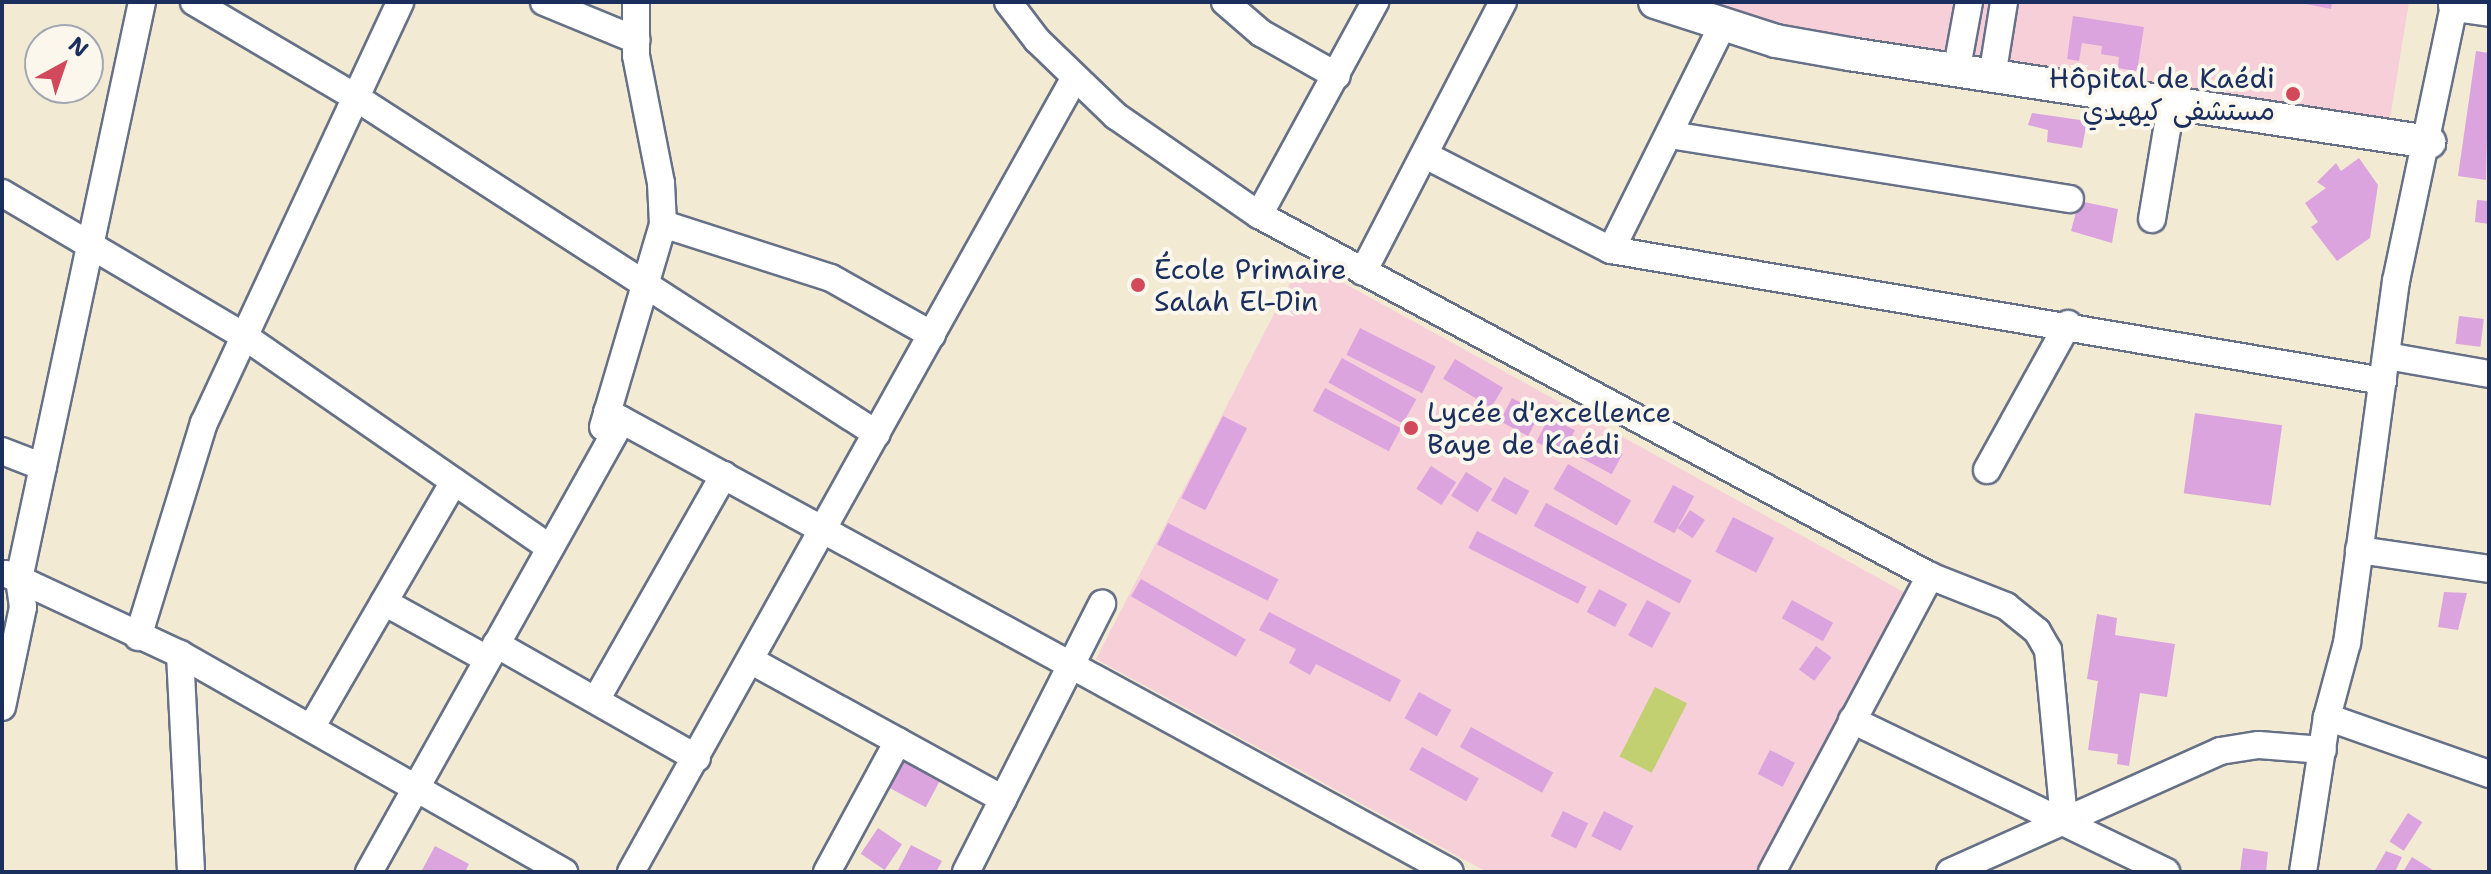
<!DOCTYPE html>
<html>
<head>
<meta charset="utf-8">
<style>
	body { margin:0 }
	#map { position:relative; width:2491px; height:874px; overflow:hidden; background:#f2ead2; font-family:"Shantell Sans","Playpen Sans Arabic",sans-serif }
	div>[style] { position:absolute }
	.built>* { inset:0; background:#f6cfd9 }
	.green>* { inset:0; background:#c3d072; transform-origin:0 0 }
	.building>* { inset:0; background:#dba4de; transform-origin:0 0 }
	.roads { filter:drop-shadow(2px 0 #667087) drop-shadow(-2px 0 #667087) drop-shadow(0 2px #667087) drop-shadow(0 -2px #667087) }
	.minor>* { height:26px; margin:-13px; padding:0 13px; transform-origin:13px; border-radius:13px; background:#fff }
	.major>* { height:32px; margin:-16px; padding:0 16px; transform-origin:16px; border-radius:16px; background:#fff }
	.dots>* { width:22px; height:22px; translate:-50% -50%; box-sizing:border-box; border:4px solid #fbf7ec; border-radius:50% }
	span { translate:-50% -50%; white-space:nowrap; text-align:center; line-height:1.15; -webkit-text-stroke:8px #fbf7ec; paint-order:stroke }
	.poi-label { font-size:28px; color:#1b2f5e }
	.right { translate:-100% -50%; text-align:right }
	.left { translate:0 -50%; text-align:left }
	.frame { position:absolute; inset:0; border:4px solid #1b2f5e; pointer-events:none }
	.north { position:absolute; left:24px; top:24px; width:80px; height:80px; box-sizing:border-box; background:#fbf7ec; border:2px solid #a1a7b3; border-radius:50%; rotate:40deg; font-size:22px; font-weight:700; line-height:32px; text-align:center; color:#1b2f5e }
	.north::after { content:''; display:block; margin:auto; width:28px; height:36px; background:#d1495b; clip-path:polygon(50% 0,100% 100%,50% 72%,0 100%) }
</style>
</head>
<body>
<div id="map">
	<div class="built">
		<i style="clip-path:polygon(1688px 2px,2409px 2px,2389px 125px,1795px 33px)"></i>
		<i style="clip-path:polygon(1302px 260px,1911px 596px,1761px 872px,1487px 872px,1096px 659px)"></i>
	</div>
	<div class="green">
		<i style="left:1655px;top:687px;width:36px;height:78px;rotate:27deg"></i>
	</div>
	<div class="building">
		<i style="clip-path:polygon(2296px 2px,2332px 2px,2331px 9px)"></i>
		<i style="clip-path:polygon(2073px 16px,2144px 27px,2137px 71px,2118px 68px,2119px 57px,2101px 54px,2102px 46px,2082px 43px,2079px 61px,2067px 59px)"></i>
		<i style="clip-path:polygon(2476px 51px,2489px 53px,2486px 180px,2458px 176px)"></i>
		<i style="clip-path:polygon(2032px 113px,2087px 121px,2082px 148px,2047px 142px,2048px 130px,2028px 125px)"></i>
		<i style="clip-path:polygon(2359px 158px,2378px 185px,2370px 238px,2337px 261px,2311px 227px,2318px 222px,2305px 203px,2326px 188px,2317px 182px,2336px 163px,2341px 171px)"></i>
		<i style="clip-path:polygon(2477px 200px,2489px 201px,2489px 224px,2475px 222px)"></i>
		<i style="clip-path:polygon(2079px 201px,2118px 209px,2112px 243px,2071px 231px)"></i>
		<i style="left:2459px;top:316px;width:25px;height:28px;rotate:7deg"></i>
		<i style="left:1360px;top:328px;width:85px;height:30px;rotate:27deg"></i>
		<i style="left:1342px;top:358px;width:85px;height:28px;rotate:29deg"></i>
		<i style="left:1455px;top:359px;width:56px;height:23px;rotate:31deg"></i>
		<i style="left:1325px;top:388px;width:86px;height:26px;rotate:28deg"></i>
		<i style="left:1512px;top:398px;width:32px;height:26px;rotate:28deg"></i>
		<i style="left:2195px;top:413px;width:88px;height:81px;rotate:8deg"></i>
		<i style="left:1223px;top:416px;width:27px;height:92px;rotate:27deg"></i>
		<i style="left:1549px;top:417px;width:29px;height:28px;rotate:27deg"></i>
		<i style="left:1589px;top:436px;width:38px;height:23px;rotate:28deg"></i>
		<i style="left:1568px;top:464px;width:73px;height:29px;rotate:30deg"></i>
		<i style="left:1431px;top:466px;width:30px;height:27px;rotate:33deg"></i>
		<i style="left:1466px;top:472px;width:31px;height:28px;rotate:32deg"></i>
		<i style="left:1504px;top:477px;width:29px;height:27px;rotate:29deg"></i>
		<i style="left:1673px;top:485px;width:24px;height:42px;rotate:28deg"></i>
		<i style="left:1546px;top:503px;width:165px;height:26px;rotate:28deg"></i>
		<i style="left:1690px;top:510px;width:18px;height:22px;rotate:34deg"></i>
		<i style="left:1733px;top:517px;width:46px;height:39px;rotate:27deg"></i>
		<i style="left:1168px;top:523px;width:124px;height:24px;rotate:27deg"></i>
		<i style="left:1477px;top:531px;width:123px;height:19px;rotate:27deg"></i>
		<i style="left:1141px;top:579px;width:121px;height:20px;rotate:30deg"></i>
		<i style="left:1599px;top:589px;width:32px;height:26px;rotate:28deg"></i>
		<i style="clip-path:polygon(2444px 592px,2467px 593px,2458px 630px,2438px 627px)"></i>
		<i style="left:1647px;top:600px;width:27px;height:40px;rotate:28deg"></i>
		<i style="left:1792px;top:600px;width:47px;height:21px;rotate:29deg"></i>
		<i style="clip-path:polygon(1269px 612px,1401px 680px,1390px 702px,1316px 664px,1310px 675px,1289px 663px,1296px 649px,1259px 630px)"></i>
		<i style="clip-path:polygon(2097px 614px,2117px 618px,2115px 635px,2175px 644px,2167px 697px,2140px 693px,2129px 766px,2117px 764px,2118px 754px,2088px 750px,2098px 681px,2087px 679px)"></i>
		<i style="left:1816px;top:646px;width:19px;height:29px;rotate:36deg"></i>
		<i style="left:1419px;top:692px;width:37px;height:30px;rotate:29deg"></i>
		<i style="left:1471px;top:727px;width:94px;height:23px;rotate:29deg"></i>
		<i style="left:1422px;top:747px;width:65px;height:26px;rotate:29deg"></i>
		<i style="left:1770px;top:750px;width:28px;height:27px;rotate:27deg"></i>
		<i style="left:901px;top:760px;width:44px;height:30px;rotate:28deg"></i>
		<i style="left:1563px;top:811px;width:28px;height:28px;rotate:26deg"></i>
		<i style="left:1604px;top:811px;width:33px;height:28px;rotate:27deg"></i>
		<i style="left:2408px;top:813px;width:17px;height:34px;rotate:33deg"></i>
		<i style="left:878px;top:828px;width:29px;height:31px;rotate:34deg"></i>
		<i style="clip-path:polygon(911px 845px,942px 861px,936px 872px,898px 870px)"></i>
		<i style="clip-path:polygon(435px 846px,469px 864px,465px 872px,421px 872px)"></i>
		<i style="clip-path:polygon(2243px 848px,2268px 852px,2266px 872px,2240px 872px)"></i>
		<i style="clip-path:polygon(2386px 851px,2402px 857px,2395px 872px,2374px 872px)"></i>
		<i style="clip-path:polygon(2412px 857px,2436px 872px,2403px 872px)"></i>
	</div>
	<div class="roads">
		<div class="minor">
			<i style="left:142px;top:2px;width:590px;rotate:102.03deg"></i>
			<i style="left:19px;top:579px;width:178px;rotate:25deg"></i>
			<i style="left:180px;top:654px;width:442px;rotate:29.6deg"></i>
			<i style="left:194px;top:2px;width:187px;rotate:30.5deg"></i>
			<i style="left:355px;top:97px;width:621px;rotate:32.85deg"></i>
			<i style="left:544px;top:2px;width:100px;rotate:22.4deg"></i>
			<i style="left:1008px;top:2px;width:48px;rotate:52.7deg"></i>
			<i style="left:1037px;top:40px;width:110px;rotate:43.9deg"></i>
			<i style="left:1116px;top:116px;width:174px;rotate:34.7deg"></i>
			<i style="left:1259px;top:215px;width:762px;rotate:28.28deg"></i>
			<i style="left:1930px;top:576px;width:82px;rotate:21.5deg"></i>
			<i style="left:2006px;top:606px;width:40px;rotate:39deg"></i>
			<i style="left:2037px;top:631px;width:22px;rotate:60deg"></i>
			<i style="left:2048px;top:650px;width:169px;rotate:84.6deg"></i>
			<i style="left:1225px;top:2px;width:48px;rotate:40.7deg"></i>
			<i style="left:1261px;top:33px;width:87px;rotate:29.5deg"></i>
			<i style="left:1956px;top:73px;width:72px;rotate:-79.6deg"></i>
			<i style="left:1992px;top:77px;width:76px;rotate:-80.9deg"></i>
			<i style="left:1670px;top:135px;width:405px;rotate:9.1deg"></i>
			<i style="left:1425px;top:155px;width:209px;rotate:27.1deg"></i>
			<i style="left:1611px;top:250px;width:783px;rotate:9.63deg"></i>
			<i style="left:2px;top:193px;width:281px;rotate:30.6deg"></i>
			<i style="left:244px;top:336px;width:372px;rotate:34.7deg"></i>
			<i style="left:1259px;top:215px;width:243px;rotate:-61.4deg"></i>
			<i style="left:2152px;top:219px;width:121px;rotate:-80.5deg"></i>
			<i style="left:663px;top:224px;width:176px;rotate:17.8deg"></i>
			<i style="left:831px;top:278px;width:116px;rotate:29.4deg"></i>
			<i style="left:1611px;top:250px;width:252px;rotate:-63.6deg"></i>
			<i style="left:1363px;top:272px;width:304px;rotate:-62.6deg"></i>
			<i style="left:2387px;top:356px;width:104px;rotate:10deg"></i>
			<i style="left:607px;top:412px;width:960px;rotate:28.62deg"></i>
			<i style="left:603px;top:427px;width:212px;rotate:-73.5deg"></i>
			<i style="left:663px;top:224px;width:41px;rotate:-92.8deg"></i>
			<i style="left:661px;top:183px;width:130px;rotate:-101.1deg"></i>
			<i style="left:636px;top:55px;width:53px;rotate:-90deg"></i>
			<i style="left:2px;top:451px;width:44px;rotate:21.3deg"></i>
			<i style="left:1987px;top:470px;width:167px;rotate:-61deg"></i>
			<i style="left:2359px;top:550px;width:131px;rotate:8.3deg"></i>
			<i style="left:384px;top:602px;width:118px;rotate:29deg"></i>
			<i style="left:138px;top:637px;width:224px;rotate:-72.9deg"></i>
			<i style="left:204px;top:423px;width:464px;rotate:-65deg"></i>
			<i style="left:496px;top:644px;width:231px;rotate:29.6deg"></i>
			<i style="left:180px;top:654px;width:218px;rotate:87.1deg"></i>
			<i style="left:750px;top:660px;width:289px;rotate:28.8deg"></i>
			<i style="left:596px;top:700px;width:259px;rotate:-60.4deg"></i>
			<i style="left:2px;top:707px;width:102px;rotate:-78.1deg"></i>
			<i style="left:23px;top:607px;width:28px;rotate:-98deg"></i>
			<i style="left:19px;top:579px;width:14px;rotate:-159deg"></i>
			<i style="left:2327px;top:717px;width:172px;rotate:19.4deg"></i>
			<i style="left:1852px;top:720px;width:349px;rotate:25.8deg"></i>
			<i style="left:311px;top:728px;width:285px;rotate:-59.9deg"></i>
			<i style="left:369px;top:872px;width:518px;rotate:-60.76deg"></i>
			<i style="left:631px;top:872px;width:908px;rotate:-60.81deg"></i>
			<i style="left:827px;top:872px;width:149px;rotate:-61.5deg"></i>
			<i style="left:966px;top:872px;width:301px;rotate:-63.1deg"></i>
			<i style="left:1772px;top:872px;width:336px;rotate:-61.9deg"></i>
			<i style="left:1950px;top:872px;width:296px;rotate:-24.1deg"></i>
			<i style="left:2220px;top:751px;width:39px;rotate:-9deg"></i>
			<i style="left:2259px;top:745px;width:64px;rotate:4.5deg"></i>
			<i style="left:2303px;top:872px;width:157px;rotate:-81.2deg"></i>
			<i style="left:2327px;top:717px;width:77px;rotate:-74.9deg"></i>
			<i style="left:2347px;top:643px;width:365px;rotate:-82.3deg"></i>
			<i style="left:2396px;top:281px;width:285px;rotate:-78.1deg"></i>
		</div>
		<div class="major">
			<i style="left:1655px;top:2px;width:127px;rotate:17.9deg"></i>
			<i style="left:1776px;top:41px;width:74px;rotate:10.1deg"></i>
			<i style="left:1849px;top:54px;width:587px;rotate:8.63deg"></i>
			<i style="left:2455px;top:5px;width:34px;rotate:8deg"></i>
		</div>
	</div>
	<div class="dots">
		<i style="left:2293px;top:94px;background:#d1495b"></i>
		<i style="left:1138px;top:285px;background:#d1495b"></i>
		<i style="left:1411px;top:428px;background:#d1495b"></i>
	</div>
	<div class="poi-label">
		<span class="right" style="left:2275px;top:94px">Hôpital de Kaédi<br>مستشفى كيهيدي</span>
		<span class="left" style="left:1154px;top:285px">École Primaire<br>Salah El-Din</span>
		<span class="left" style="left:1427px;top:428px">Lycée d'excellence<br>Baye de Kaédi</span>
	</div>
	<div class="frame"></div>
	<div class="north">N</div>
</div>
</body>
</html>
